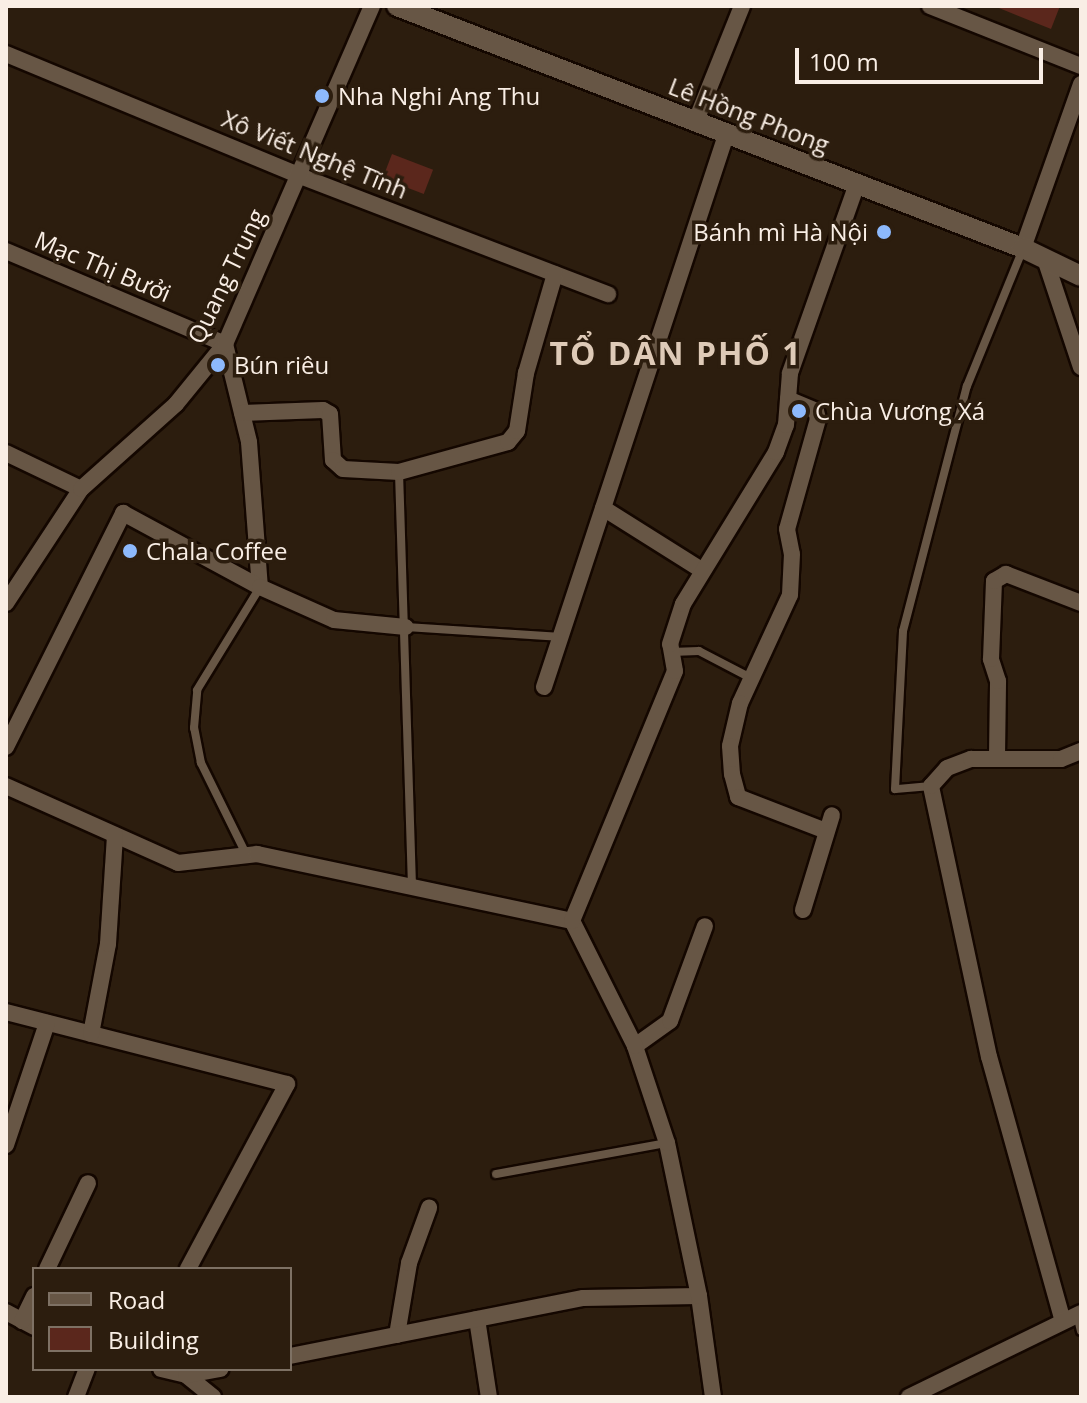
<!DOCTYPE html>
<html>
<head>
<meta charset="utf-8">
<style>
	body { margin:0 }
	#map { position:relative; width:1087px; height:1403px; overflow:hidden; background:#2c1d0e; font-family:"Open Sans",sans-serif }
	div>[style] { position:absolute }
	.building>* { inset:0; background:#5b271c; transform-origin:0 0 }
	.roads { filter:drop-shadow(2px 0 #140700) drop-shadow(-2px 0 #140700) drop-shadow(0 2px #140700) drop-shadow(0 -2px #140700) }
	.service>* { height:8px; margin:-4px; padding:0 4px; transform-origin:4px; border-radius:4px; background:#675645 }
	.minor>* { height:16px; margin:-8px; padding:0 8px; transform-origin:8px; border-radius:8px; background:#675645 }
	.tertiary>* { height:20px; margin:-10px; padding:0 10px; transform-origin:10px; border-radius:10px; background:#675645 }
	.dots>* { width:22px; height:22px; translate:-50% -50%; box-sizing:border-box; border:4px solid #2c1d0e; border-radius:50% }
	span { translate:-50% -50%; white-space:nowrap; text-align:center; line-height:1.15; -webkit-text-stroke:7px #2c1d0e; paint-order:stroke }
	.poi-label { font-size:24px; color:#f9eee5 }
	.left { translate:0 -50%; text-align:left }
	.right { translate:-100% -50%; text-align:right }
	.street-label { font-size:24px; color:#f9eee5 }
	.district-label { font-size:32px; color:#decab7; font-weight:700; letter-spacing:2px }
	.frame { position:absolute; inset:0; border:8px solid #f9eee5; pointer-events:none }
	.legend { position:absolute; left:32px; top:1267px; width:260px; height:104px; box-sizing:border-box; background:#2c1d0e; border:2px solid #7e7164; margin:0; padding:10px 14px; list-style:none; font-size:24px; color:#f9eee5 }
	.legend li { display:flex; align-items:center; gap:16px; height:40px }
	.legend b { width:40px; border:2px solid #7e7164 }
	.scale { position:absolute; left:795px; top:48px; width:248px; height:36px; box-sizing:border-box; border:4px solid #f9eee5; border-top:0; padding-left:10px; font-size:24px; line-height:28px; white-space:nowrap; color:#f9eee5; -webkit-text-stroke:6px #2c1d0e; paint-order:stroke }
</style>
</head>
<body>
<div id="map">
	<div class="building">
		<i style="clip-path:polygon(994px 6px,1060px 6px,1051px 29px)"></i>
		<i style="left:392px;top:154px;width:44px;height:26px;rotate:21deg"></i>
	</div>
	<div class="roads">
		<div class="service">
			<i style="left:399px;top:472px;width:415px;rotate:88.2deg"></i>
			<i style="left:406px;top:627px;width:156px;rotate:3.7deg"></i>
			<i style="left:671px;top:652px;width:28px;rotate:-2deg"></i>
			<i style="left:699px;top:651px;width:56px;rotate:27.5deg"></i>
			<i style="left:931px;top:786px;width:36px;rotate:175deg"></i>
			<i style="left:895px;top:789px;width:158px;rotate:-87.1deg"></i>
			<i style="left:903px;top:631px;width:253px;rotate:-75.4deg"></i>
			<i style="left:967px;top:386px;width:148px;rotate:-67.8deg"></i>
			<i style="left:246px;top:854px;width:102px;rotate:-116.3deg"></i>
			<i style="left:201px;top:763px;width:36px;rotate:-101deg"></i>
			<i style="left:194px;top:728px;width:38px;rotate:-85deg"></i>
			<i style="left:197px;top:690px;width:121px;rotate:-58.5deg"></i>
			<i style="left:496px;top:1174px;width:174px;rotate:-10.3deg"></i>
			<i style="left:1077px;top:1314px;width:17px;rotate:77deg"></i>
		</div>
		<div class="minor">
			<i style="left:930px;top:6px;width:162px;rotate:21.7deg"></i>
			<i style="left:6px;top:54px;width:318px;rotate:22.5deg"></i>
			<i style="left:300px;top:176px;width:330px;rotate:21deg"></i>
			<i style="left:695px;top:123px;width:126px;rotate:-68.1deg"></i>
			<i style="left:1023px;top:248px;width:174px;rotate:-70.5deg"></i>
			<i style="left:6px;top:251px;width:238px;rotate:23deg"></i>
			<i style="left:225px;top:344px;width:101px;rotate:76.2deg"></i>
			<i style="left:249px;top:442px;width:145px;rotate:85.7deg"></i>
			<i style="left:1045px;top:259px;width:114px;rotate:71.6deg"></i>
			<i style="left:788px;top:399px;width:30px;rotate:23deg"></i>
			<i style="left:816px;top:411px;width:8px;rotate:76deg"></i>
			<i style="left:818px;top:419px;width:114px;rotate:105.7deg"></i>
			<i style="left:787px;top:529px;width:25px;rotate:79deg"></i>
			<i style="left:792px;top:554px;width:41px;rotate:92.8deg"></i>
			<i style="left:790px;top:595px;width:119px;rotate:114.8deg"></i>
			<i style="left:740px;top:703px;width:44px;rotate:103.1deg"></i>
			<i style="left:730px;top:746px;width:28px;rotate:86deg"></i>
			<i style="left:732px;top:774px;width:24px;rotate:75deg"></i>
			<i style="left:738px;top:797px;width:94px;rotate:21.1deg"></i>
			<i style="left:242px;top:413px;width:81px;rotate:-2.1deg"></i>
			<i style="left:323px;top:410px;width:8px;rotate:30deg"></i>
			<i style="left:330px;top:414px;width:46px;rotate:86.3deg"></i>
			<i style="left:333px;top:460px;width:13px;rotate:42deg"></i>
			<i style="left:343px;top:469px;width:56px;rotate:3.1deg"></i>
			<i style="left:399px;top:472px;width:113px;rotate:-15.4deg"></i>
			<i style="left:508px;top:442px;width:14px;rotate:-51deg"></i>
			<i style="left:517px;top:431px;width:59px;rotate:-81.2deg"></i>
			<i style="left:526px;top:373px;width:103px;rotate:-73.7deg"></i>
			<i style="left:6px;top:453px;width:83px;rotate:25.6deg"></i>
			<i style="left:603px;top:508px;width:115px;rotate:32.2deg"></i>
			<i style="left:6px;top:603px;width:136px;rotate:-56.7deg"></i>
			<i style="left:81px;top:489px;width:127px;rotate:-41.8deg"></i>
			<i style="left:176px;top:404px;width:77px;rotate:-50.8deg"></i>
			<i style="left:225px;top:344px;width:369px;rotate:-66.5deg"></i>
			<i style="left:544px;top:687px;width:581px;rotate:-71.75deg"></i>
			<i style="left:6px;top:747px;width:262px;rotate:-63.4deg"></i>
			<i style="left:123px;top:513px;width:156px;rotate:28.4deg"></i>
			<i style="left:260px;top:587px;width:81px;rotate:24deg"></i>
			<i style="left:334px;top:620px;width:72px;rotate:5.6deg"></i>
			<i style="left:997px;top:756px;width:75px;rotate:-89.2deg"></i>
			<i style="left:998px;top:681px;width:23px;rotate:-108deg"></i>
			<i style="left:991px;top:659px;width:78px;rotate:-87.8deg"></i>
			<i style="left:994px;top:581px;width:14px;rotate:-30deg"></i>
			<i style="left:1006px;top:574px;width:80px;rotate:21.1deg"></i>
			<i style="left:6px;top:786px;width:188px;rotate:24.1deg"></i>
			<i style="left:178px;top:863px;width:80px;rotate:-6.5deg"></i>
			<i style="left:257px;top:854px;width:322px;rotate:12deg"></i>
			<i style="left:803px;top:910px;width:99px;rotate:-73deg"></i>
			<i style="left:6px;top:1012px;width:290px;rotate:14.4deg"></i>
			<i style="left:287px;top:1084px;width:210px;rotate:118.2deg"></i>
			<i style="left:91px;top:1034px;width:92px;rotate:-79.3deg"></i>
			<i style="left:108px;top:944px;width:109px;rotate:-86.3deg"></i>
			<i style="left:635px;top:1046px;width:43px;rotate:-35.5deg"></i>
			<i style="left:670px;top:1021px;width:101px;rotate:-69.8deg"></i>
			<i style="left:6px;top:1145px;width:129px;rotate:-71.4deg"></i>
			<i style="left:47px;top:1269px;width:95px;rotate:-64.5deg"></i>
			<i style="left:6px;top:1312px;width:32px;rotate:28deg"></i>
			<i style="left:1062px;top:1318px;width:271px;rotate:-105.6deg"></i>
			<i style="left:989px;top:1057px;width:277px;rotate:-102.1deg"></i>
			<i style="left:931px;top:786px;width:24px;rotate:-48deg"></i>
			<i style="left:947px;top:768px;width:26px;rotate:-21deg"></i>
			<i style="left:971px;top:759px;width:90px"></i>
			<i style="left:1061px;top:759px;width:22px;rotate:-22deg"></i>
			<i style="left:477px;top:1319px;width:79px;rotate:81.3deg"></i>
			<i style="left:22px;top:1321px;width:28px;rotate:-64deg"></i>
			<i style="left:397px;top:1335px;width:73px;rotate:-80.5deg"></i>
			<i style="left:409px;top:1263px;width:59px;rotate:-70deg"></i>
			<i style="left:290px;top:1356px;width:299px;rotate:-11.2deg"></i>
			<i style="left:583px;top:1298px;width:116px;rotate:-1deg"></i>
			<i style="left:161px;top:1369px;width:26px;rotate:13deg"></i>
			<i style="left:186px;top:1375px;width:35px;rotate:39deg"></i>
			<i style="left:186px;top:1375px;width:35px;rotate:-10deg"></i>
			<i style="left:76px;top:1397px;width:30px;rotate:-69deg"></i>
			<i style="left:713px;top:1397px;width:102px;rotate:-97.9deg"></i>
			<i style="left:699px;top:1296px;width:156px;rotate:-101.8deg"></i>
			<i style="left:667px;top:1143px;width:102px;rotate:-108.3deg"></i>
			<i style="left:635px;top:1046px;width:140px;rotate:-116.7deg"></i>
			<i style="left:572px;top:921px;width:270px;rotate:-67.6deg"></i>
			<i style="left:675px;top:671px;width:27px;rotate:-100deg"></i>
			<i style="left:670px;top:644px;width:42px;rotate:-72deg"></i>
			<i style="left:683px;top:604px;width:178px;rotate:-58.5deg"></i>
			<i style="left:776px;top:452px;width:29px;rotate:-70deg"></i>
			<i style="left:786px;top:425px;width:52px;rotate:-85.6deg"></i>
			<i style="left:790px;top:373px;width:201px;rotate:-70.5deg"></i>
			<i style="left:909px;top:1397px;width:191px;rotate:-26deg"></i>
		</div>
		<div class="tertiary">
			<i style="left:397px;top:6px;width:671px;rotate:21.14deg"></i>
			<i style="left:1023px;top:248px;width:64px;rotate:25.8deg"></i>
		</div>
	</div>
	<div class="dots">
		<i style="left:322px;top:96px;background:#8db9fc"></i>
		<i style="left:884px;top:232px;background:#8db9fc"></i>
		<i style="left:218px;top:365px;background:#8db9fc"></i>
		<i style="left:799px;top:411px;background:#8db9fc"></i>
		<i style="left:130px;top:551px;background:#8db9fc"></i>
	</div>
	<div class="poi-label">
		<span class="left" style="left:338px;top:96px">Nha Nghi Ang Thu</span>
		<span class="right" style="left:868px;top:232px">Bánh mì Hà Nội</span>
		<span class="left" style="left:234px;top:365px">Bún riêu</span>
		<span class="left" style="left:815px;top:411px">Chùa Vương Xá</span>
		<span class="left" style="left:146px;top:551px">Chala Coffee</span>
	</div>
	<div class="street-label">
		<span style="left:749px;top:115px;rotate:21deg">Lê Hồng Phong</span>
		<span style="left:315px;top:154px;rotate:22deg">Xô Viết Nghệ Tĩnh</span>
		<span style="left:103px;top:266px;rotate:23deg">Mạc Thị Bưởi</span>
		<span style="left:226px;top:276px;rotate:-64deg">Quang Trung</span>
	</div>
	<div class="district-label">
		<span style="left:676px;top:353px">TỔ DÂN PHỐ 1</span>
	</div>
	<div class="frame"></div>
	<ul class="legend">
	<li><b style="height:10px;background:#675645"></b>Road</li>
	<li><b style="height:22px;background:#5b271c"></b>Building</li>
	</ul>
	<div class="scale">100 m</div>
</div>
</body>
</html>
